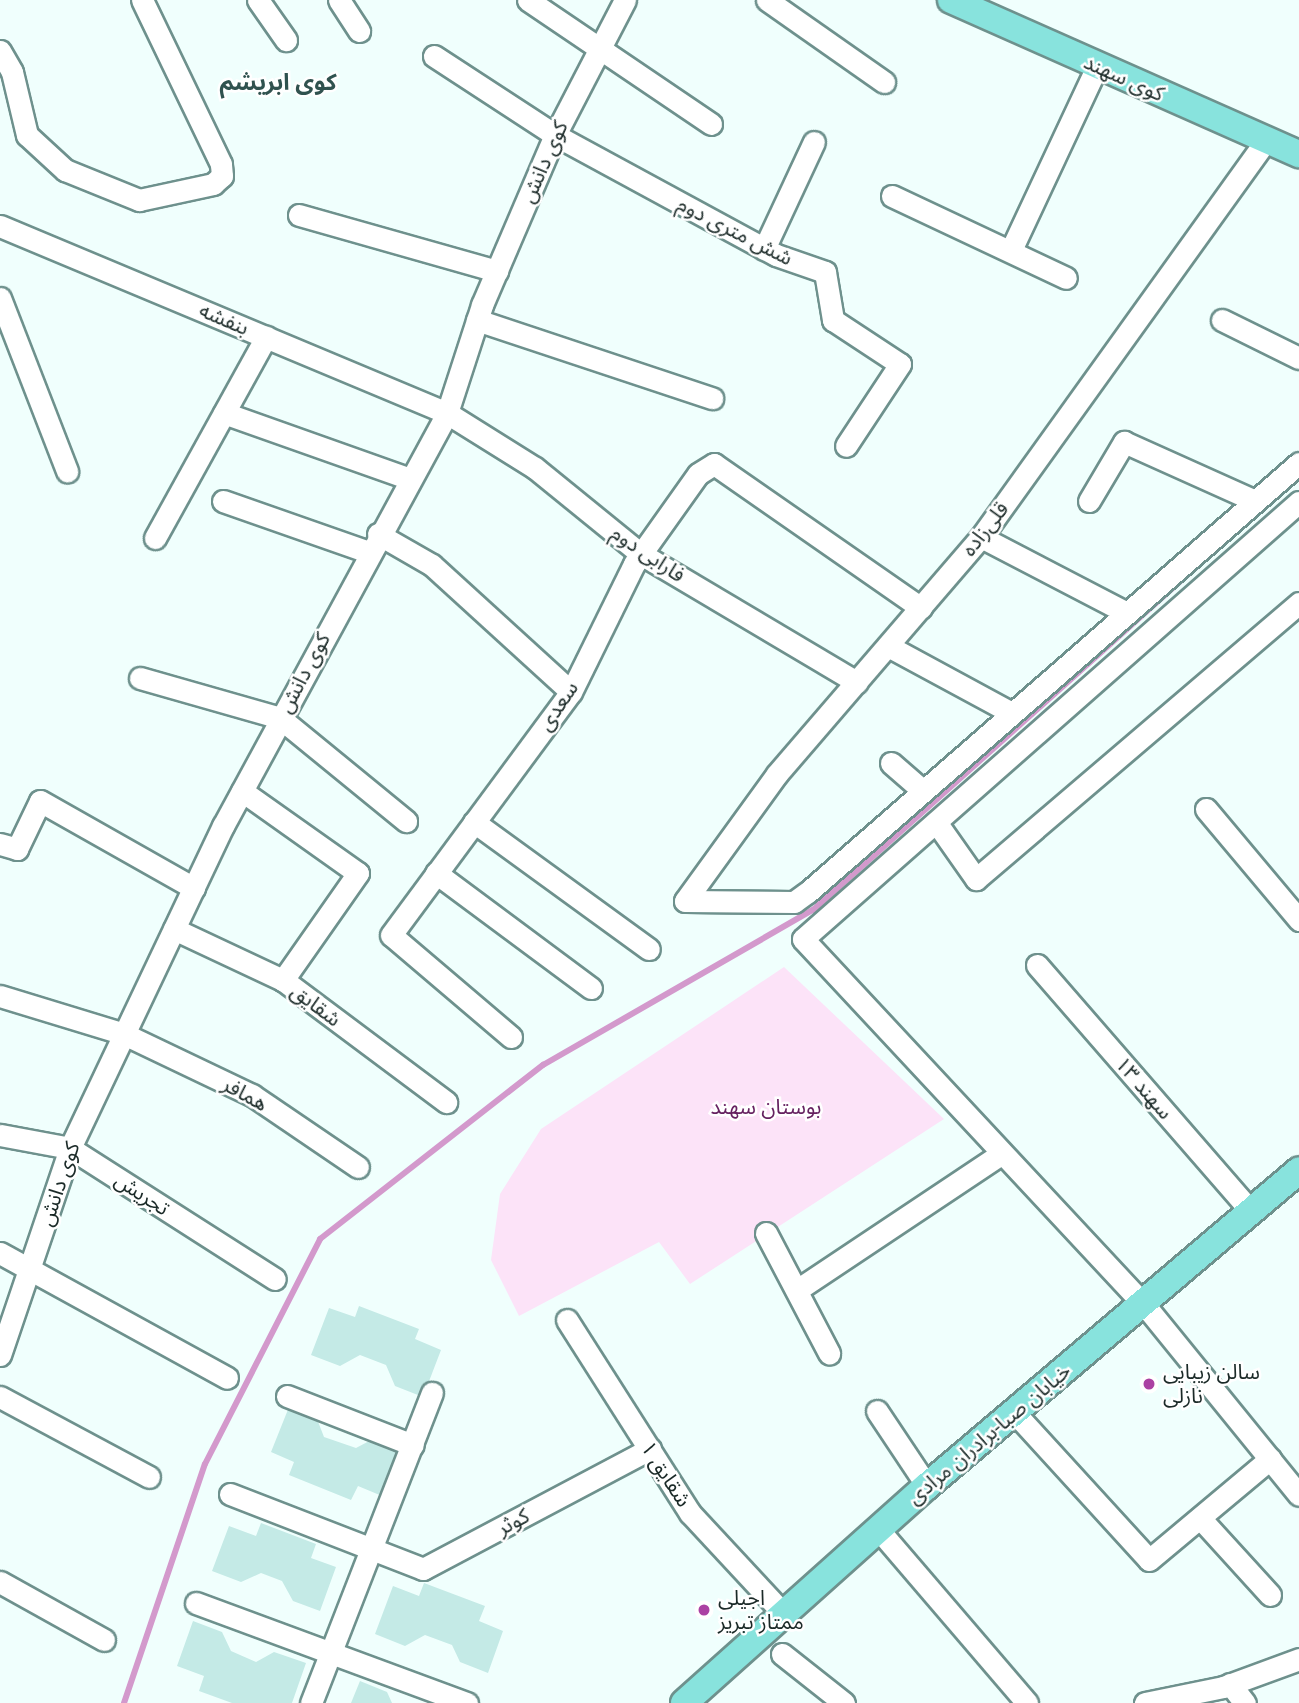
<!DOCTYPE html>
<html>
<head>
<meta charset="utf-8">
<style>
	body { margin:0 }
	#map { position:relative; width:1299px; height:1703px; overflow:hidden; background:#f0fffd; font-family:Roboto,"Noto Sans Arabic",sans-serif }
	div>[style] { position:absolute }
	.green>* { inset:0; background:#fce3f8 }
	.stream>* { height:6px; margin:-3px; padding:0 3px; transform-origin:3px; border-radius:3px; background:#d399cc }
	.building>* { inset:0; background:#c4eae6 }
	.roads { filter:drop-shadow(2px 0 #6e918d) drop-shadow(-2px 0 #6e918d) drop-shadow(0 2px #6e918d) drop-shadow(0 -2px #6e918d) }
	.minor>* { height:21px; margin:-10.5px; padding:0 10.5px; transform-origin:10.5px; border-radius:10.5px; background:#fff }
	.major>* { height:26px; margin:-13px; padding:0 13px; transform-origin:13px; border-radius:13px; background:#88e3dd }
	.dots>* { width:19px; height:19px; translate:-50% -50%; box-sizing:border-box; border:4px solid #fff; border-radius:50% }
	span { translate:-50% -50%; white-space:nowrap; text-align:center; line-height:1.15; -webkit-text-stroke:5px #fff; paint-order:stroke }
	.street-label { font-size:21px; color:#1b2a28 }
	.park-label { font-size:21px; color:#652160 }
	.poi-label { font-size:21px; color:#1b2a28 }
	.left { translate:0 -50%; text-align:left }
	.neighbourhood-label { font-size:23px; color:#30524f; font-weight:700 }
</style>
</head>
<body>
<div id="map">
	<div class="green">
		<i style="clip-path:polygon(784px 967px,944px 1119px,690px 1284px,659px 1242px,519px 1316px,491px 1260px,500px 1194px,541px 1129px)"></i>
	</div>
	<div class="stream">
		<i style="left:124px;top:1703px;width:252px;rotate:-71.3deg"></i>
		<i style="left:205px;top:1464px;width:253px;rotate:-62.9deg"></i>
		<i style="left:320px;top:1239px;width:283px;rotate:-38deg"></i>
		<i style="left:543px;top:1065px;width:311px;rotate:-29.9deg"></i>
		<i style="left:813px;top:910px;width:562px;rotate:-41.83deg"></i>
	</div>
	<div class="building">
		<i style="clip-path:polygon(359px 1306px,419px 1329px,415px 1339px,441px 1350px,423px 1397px,395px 1386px,386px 1365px,360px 1355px,340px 1366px,311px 1355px,329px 1308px,355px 1317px)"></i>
		<i style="clip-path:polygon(289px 1407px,317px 1419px,324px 1437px,356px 1448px,373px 1439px,401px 1450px,382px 1496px,358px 1486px,351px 1500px,289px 1475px,294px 1462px,271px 1452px)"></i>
		<i style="clip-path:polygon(261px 1523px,316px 1544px,311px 1558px,336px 1567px,320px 1611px,293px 1601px,282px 1581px,261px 1573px,241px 1582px,212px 1571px,229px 1526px,256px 1536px)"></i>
		<i style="clip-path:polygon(424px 1583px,485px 1606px,479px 1621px,503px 1631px,488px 1673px,460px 1662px,452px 1645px,425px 1635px,405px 1646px,375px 1634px,393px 1586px,419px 1596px)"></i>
		<i style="clip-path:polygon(193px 1621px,222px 1632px,231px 1651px,256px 1662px,274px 1652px,306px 1663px,292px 1703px,232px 1703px,199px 1691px,204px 1676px,177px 1666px)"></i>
		<i style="clip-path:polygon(360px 1681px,387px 1692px,392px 1703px,351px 1703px)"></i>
	</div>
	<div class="roads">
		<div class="minor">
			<i style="left:258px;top:0;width:49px;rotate:55deg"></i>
			<i style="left:339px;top:0;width:37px;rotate:57deg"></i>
			<i style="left:528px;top:0;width:221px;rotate:34.1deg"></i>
			<i style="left:767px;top:0;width:143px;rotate:35deg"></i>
			<i style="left:0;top:51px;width:24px;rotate:60deg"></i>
			<i style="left:12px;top:72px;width:65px;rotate:76.6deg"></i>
			<i style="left:27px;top:135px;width:52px;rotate:42.6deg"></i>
			<i style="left:65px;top:170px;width:80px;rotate:22.1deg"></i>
			<i style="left:139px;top:200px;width:76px;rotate:-12.2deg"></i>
			<i style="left:213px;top:184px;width:12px;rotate:-42deg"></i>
			<i style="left:222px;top:176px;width:12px;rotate:-95deg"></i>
			<i style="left:221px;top:164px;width:182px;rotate:-115.7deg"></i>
			<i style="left:434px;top:56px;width:145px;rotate:33.1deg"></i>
			<i style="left:555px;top:135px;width:251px;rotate:28.5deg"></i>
			<i style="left:776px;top:255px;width:52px;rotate:19.1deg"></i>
			<i style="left:825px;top:272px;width:49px;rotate:80.5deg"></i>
			<i style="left:833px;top:320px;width:80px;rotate:33.3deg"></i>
			<i style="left:900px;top:364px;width:98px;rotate:123.4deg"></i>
			<i style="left:892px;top:196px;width:192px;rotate:25.2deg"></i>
			<i style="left:299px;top:215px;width:206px;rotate:15.8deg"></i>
			<i style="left:0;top:226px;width:485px;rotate:22.7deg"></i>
			<i style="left:447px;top:413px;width:104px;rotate:32deg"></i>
			<i style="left:535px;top:468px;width:136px;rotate:39.1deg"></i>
			<i style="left:641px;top:554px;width:251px;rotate:30.7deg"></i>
			<i style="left:764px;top:249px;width:118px;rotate:-65deg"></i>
			<i style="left:1011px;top:250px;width:203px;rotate:-64.9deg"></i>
			<i style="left:0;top:298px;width:186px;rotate:68.8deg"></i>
			<i style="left:477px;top:320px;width:248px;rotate:18.4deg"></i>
			<i style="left:1222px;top:320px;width:86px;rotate:26.3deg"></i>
			<i style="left:224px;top:413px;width:195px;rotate:19.5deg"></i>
			<i style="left:223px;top:501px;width:155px;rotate:19.3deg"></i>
			<i style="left:1089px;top:501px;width:69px;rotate:-59.3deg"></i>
			<i style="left:1124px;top:442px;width:144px;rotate:24.2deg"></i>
			<i style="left:1299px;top:502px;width:661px;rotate:138.62deg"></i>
			<i style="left:803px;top:939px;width:498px;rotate:47deg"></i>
			<i style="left:1143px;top:1303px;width:247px;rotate:50.9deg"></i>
			<i style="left:378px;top:534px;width:62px;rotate:29.9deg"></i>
			<i style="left:432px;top:565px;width:188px;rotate:42.4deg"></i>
			<i style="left:981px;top:537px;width:162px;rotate:27.5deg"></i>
			<i style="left:155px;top:538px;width:230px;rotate:-61.1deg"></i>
			<i style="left:888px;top:646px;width:139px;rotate:28.4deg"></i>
			<i style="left:140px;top:678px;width:146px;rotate:15.9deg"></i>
			<i style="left:280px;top:718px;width:163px;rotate:39.3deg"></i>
			<i style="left:891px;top:763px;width:40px;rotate:41deg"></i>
			<i style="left:242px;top:791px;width:142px;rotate:35.3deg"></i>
			<i style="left:358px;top:873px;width:131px;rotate:125deg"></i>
			<i style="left:1206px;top:809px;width:145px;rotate:50deg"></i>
			<i style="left:474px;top:822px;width:216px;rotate:36deg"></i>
			<i style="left:936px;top:822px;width:70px;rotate:54.9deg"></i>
			<i style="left:976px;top:879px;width:425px;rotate:-40.5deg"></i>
			<i style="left:0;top:844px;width:18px;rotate:16deg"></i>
			<i style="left:17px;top:849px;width:53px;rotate:-64.4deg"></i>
			<i style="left:40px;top:801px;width:177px;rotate:29.5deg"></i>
			<i style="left:436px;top:873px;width:193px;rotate:36.6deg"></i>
			<i style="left:685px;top:901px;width:157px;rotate:-54.1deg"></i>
			<i style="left:777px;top:774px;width:313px;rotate:-49.3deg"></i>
			<i style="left:981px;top:537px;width:488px;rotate:-54.3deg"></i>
			<i style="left:685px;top:901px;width:109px;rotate:0.5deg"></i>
			<i style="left:794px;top:902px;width:17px;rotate:-36deg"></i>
			<i style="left:808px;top:892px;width:652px;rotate:-41.14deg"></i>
			<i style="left:174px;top:929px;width:120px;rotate:25.1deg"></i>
			<i style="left:283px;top:980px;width:204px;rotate:36.8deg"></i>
			<i style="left:1037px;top:965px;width:326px;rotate:49deg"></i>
			<i style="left:0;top:996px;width:130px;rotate:17deg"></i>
			<i style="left:124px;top:1034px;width:142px;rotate:25.5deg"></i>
			<i style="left:252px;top:1095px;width:128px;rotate:34.2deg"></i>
			<i style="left:511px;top:1037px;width:157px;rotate:-139.6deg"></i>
			<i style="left:391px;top:935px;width:302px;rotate:-53.5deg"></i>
			<i style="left:571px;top:692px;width:143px;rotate:-63.8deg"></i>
			<i style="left:634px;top:564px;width:110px;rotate:-54.6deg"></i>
			<i style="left:698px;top:474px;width:19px;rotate:-32deg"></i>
			<i style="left:714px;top:464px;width:252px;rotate:34.8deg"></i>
			<i style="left:0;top:1135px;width:71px;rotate:10.5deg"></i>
			<i style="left:70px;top:1148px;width:243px;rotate:32.6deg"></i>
			<i style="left:766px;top:1233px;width:136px;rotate:62.3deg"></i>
			<i style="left:0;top:1253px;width:259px;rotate:28.8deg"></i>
			<i style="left:797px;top:1290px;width:245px;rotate:-33.7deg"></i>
			<i style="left:567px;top:1320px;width:229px;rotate:57.5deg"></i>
			<i style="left:690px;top:1513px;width:138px;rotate:47.1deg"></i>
			<i style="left:0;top:1355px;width:219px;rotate:-71.3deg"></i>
			<i style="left:70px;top:1148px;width:357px;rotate:-64.6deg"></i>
			<i style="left:223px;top:826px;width:470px;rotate:-61.5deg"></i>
			<i style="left:447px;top:413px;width:114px;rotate:-72deg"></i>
			<i style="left:482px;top:305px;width:185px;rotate:-66.8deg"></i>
			<i style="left:555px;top:135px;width:152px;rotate:-62.6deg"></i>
			<i style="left:287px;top:1396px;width:135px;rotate:21.3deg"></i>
			<i style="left:0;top:1397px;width:169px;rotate:28.2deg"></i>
			<i style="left:877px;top:1411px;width:90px;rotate:56.3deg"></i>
			<i style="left:1014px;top:1412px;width:200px;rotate:47.6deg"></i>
			<i style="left:1149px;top:1560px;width:158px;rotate:-39.9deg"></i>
			<i style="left:230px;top:1494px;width:207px;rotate:21.2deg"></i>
			<i style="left:423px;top:1569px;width:257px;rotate:-27.9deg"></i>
			<i style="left:1200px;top:1518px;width:104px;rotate:47.7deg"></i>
			<i style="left:878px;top:1529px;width:229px;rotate:49.4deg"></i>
			<i style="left:0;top:1582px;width:119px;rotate:29.1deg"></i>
			<i style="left:196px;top:1603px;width:289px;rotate:20.3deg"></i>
			<i style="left:782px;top:1654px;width:79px;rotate:38.3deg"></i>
			<i style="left:1230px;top:1684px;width:24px;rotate:52deg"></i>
			<i style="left:311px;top:1703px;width:333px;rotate:-68.7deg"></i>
			<i style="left:1145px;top:1703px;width:80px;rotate:-11.6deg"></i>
			<i style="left:1223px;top:1687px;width:81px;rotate:-20.2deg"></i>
		</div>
		<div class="major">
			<i style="left:951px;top:0;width:381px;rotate:23.9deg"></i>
			<i style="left:684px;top:1703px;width:326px;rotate:-41.8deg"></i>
			<i style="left:927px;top:1486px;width:488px;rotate:-40.3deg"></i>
		</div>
	</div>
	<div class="dots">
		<i style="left:1149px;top:1384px;background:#ab41a3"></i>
		<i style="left:704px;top:1610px;background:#ab41a3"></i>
	</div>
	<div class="street-label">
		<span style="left:1124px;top:78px;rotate:24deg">کوی سهند</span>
		<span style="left:544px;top:162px;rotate:-66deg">کوی دانش</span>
		<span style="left:735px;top:231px;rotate:27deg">شش متری دوم</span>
		<span style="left:224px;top:319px;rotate:23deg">بنفشه</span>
		<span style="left:985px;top:529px;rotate:-52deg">قلی‌زاده</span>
		<span style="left:648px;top:554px;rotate:34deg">فارابی دوم</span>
		<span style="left:304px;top:673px;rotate:-62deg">کوی دانش</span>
		<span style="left:558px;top:706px;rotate:-56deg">سعدی</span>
		<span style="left:316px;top:1005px;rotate:37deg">شقایق</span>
		<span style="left:1144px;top:1088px;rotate:49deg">سهند ۱۳</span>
		<span style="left:245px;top:1094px;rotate:29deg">همافر</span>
		<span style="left:59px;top:1184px;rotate:-71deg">کوی دانش</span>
		<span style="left:142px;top:1194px;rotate:33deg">تجریش</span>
		<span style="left:989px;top:1434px;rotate:-40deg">خیابان صبا-برادران مرادی</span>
		<span style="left:666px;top:1474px;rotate:57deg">شقایق ۱</span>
		<span style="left:513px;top:1522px;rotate:-28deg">کوثر</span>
	</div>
	<div class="park-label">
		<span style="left:766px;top:1107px">بوستان سهند</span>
	</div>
	<div class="poi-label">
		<span class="left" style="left:1163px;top:1384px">سالن زیبایی<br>نازلی</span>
		<span class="left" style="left:718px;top:1610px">اجیلی<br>ممتاز تبریز</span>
	</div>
	<div class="neighbourhood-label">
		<span style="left:278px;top:83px">کوی ابریشم</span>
	</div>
</div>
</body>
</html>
